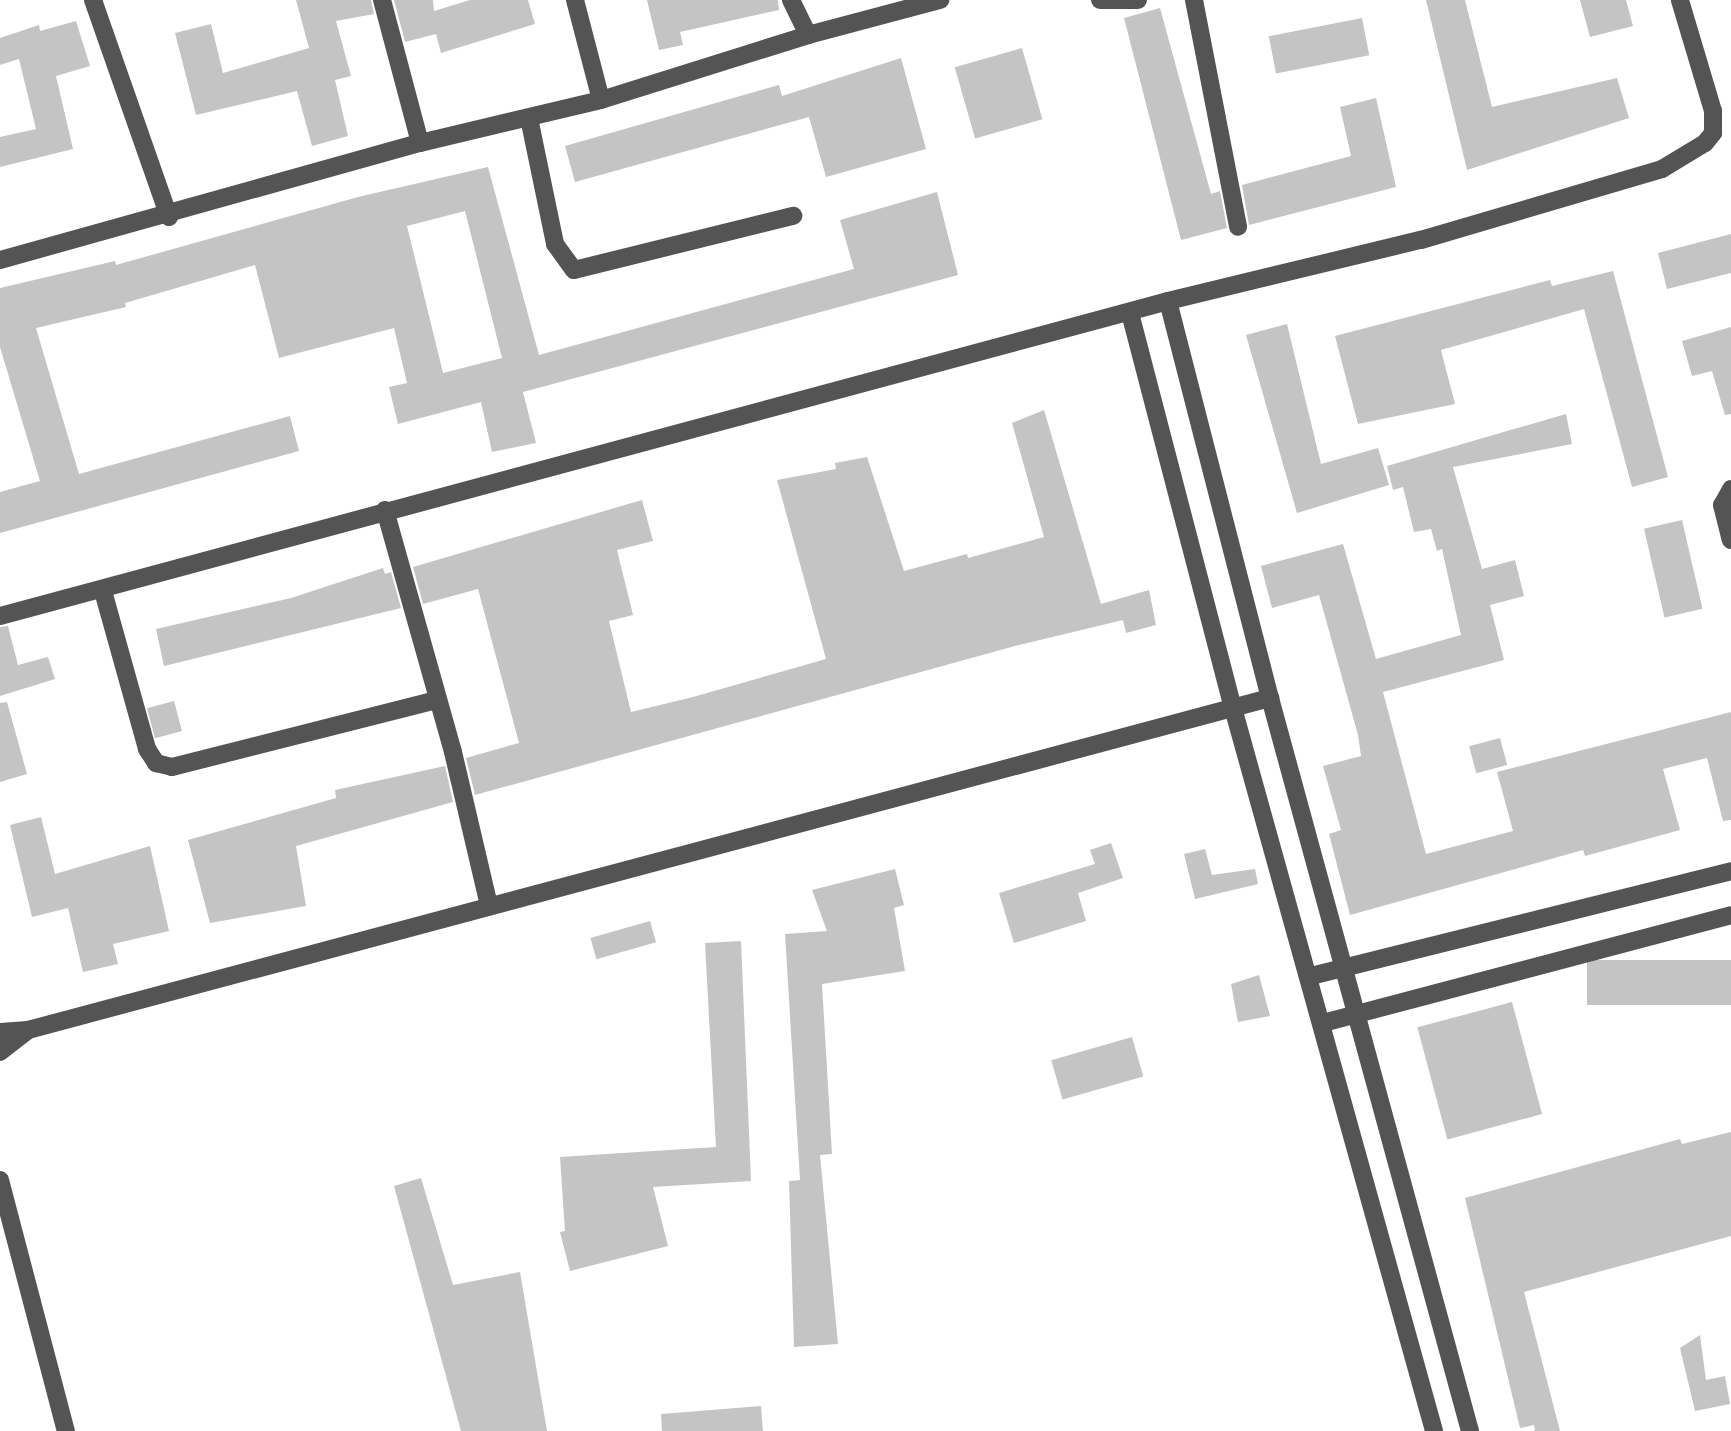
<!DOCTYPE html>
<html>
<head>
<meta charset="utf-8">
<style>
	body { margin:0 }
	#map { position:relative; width:1731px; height:1431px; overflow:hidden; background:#fff; font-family:"Alegreya Sans",sans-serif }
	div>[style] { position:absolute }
	.building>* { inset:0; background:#c4c4c4; transform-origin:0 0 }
	.minor>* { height:18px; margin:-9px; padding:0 9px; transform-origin:9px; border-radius:9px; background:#545454 }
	span { translate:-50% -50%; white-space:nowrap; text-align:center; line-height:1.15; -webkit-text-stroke:6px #fff; paint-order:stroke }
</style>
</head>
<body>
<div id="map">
	<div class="building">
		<i style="clip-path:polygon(296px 0,371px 0,374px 14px,336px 21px,351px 76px,335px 80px,348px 136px,312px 146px,297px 91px,196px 115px,175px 33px,211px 24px,223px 73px,309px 48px)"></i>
		<i style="clip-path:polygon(394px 0,433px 0,434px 11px,470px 0,528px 0,535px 24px,441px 53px,436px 34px,405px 42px)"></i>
		<i style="clip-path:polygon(647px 0,778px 0,779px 10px,680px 32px,683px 45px,659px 50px)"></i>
		<i style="clip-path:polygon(1426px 0,1465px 0,1492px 107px,1617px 78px,1629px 118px,1467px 170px)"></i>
		<i style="clip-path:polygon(1580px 0,1626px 0,1633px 26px,1590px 37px)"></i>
		<i style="clip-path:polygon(1160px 8px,1211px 194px,1220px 191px,1227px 228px,1181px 240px,1124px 18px)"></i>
		<i style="left:1362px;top:18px;width:38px;height:95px;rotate:79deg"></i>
		<i style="clip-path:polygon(76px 21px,90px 66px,56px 76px,73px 149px,0 167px,0 137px,36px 129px,19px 59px,0 65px,0 38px,39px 25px,40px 31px)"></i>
		<i style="left:1022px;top:48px;width:74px;height:70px;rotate:74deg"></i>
		<i style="clip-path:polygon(901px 58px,926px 149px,826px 177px,809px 117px,575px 182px,565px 146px,779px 85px,782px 96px)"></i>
		<i style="clip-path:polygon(1376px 98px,1396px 187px,1249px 225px,1242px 185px,1351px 156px,1340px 107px)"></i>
		<i style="clip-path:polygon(evenodd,488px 167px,539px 355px,854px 269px,840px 220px,937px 192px,958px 275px,523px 392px,536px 443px,492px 452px,481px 402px,398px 424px,389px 387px,407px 383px,394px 328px,279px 358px,255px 265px,125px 303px,126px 307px,36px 328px,79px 474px,290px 416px,299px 451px,0 533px,0 492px,40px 481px,0 347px,0 288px,115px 261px,116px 265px,358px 197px,488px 167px,465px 211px,502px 358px,443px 373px,407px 226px,465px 211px)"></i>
		<i style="clip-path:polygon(1731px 234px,1731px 273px,1667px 289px,1658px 253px)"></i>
		<i style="clip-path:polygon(1613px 271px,1668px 477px,1632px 487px,1584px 309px,1441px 350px,1455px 404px,1358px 424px,1335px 336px,1550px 280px,1552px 286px)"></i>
		<i style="clip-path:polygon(1287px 324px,1321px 464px,1378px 448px,1389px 485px,1297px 513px,1246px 335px)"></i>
		<i style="clip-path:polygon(1731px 327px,1731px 414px,1725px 415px,1712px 371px,1692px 376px,1682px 341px)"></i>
		<i style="clip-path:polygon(1044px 410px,1101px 604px,1149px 590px,1156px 625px,1126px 633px,1123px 620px,1015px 646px,475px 795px,466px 758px,519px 743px,478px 589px,423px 604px,413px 567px,642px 500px,653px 541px,617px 550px,633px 615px,609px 621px,631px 712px,693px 697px,826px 659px,777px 480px,836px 469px,835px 463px,867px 457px,904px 571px,967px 554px,968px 558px,1044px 537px,1012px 423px)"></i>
		<i style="clip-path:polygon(1566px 414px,1572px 444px,1453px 467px,1482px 569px,1515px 560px,1524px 596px,1490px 605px,1504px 660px,1383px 692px,1426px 854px,1513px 831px,1497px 772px,1731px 712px,1731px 820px,1723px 821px,1707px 758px,1663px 769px,1680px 830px,1585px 856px,1583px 850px,1350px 915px,1329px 834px,1341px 830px,1323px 766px,1361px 756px,1358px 735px,1319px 595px,1272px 608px,1261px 566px,1343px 544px,1376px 659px,1461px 635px,1442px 549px,1437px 551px,1431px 529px,1414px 532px,1403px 487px,1393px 490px,1387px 466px)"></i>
		<i style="left:1682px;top:520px;width:91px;height:39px;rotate:77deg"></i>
		<i style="clip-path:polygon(383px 568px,385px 574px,391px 572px,401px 608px,164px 666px,156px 629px,291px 598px)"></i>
		<i style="clip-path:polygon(8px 626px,18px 665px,48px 657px,55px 679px,0 696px,0 627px)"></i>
		<i style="left:174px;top:701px;width:31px;height:28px;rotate:75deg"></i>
		<i style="clip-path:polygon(7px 702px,27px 774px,0 782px,0 703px)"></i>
		<i style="left:1500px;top:738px;width:28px;height:32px;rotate:75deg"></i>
		<i style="clip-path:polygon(445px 766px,453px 802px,296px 846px,306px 906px,210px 923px,188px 840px,336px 798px,335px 790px)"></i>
		<i style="clip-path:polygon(41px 817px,55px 874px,150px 846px,169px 931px,113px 944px,118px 964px,83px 972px,68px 908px,32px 917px,10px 825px)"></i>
		<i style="clip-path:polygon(1111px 843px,1123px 878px,1078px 893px,1086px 921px,1014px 943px,999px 893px,1095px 864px,1090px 850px)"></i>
		<i style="clip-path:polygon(1205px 849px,1212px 875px,1255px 869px,1258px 884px,1195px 899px,1184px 854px)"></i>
		<i style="clip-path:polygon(895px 869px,904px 905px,894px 908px,905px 971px,822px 984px,832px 1154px,820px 1155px,838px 1344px,794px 1347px,789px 1181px,800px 1180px,785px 934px,827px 931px,812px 890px)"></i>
		<i style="left:650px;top:921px;width:22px;height:62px;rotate:74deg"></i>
		<i style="clip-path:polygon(741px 941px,751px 1181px,653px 1187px,668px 1246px,570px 1271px,560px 1232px,565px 1231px,560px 1157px,716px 1147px,705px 943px)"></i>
		<i style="left:1731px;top:960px;width:45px;height:144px;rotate:90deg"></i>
		<i style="clip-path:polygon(1259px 975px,1270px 1016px,1238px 1022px,1231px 984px)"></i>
		<i style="left:1512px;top:1002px;width:116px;height:98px;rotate:75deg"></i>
		<i style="left:1132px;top:1037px;width:41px;height:84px;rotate:74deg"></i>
		<i style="clip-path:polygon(1731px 1132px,1731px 1236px,1524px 1292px,1560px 1431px,1535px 1431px,1534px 1425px,1520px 1428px,1465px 1198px,1680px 1139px,1682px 1144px)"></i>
		<i style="clip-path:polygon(421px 1178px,453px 1285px,520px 1272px,547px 1431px,461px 1431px,394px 1186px)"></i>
		<i style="clip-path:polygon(1700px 1335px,1706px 1380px,1725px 1376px,1730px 1404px,1695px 1411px,1680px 1348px)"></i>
		<i style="clip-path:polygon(761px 1406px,763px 1431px,662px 1431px,661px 1414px)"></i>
	</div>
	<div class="minor">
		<i style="left:93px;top:0;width:230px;rotate:70.7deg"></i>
		<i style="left:382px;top:0;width:148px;rotate:75.1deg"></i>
		<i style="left:575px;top:0;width:103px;rotate:75.4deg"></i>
		<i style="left:791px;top:0;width:39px;rotate:64deg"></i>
		<i style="left:1100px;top:0;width:38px"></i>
		<i style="left:1194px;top:0;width:231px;rotate:79deg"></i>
		<i style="left:529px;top:118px;width:129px;rotate:78.3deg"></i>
		<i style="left:555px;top:244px;width:32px;rotate:54deg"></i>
		<i style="left:574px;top:270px;width:226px;rotate:-13.9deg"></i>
		<i style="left:0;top:260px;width:436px;rotate:-15.6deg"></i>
		<i style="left:420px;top:143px;width:186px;rotate:-13.4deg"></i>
		<i style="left:601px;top:100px;width:217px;rotate:-17.4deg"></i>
		<i style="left:808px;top:35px;width:137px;rotate:-14.9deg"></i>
		<i style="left:1168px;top:301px;width:410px;rotate:75.6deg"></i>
		<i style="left:1270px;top:698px;width:760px;rotate:74.74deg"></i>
		<i style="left:1130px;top:313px;width:408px;rotate:75.4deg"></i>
		<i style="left:1233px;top:708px;width:750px;rotate:74.46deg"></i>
		<i style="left:1731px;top:489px;width:18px;rotate:119deg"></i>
		<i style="left:1722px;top:505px;width:36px;rotate:76deg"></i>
		<i style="left:385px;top:510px;width:251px;rotate:74.3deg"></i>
		<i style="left:453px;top:752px;width:158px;rotate:76.8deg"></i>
		<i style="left:103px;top:591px;width:164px;rotate:74.4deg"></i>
		<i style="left:147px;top:749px;width:17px;rotate:57deg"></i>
		<i style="left:156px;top:763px;width:16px;rotate:14deg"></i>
		<i style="left:172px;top:767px;width:272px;rotate:-14.2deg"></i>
		<i style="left:0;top:616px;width:1210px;rotate:-15.09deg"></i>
		<i style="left:1168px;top:301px;width:260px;rotate:-13.6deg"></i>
		<i style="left:1421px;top:240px;width:251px;rotate:-16.4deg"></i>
		<i style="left:1662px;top:169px;width:50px;rotate:-31.2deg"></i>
		<i style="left:1705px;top:143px;width:13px;rotate:-51deg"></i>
		<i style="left:1713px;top:133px;width:22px;rotate:-90deg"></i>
		<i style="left:1713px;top:111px;width:116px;rotate:-106.6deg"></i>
		<i style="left:1311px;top:976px;width:433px;rotate:-14deg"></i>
		<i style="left:1323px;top:1023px;width:422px;rotate:-14.8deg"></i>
		<i style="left:0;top:1032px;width:28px;rotate:-4deg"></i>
		<i style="left:28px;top:1030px;width:1286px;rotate:-14.97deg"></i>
		<i style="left:0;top:1052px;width:36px;rotate:-38deg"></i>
		<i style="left:0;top:1180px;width:260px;rotate:75.3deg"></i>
	</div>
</div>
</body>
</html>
